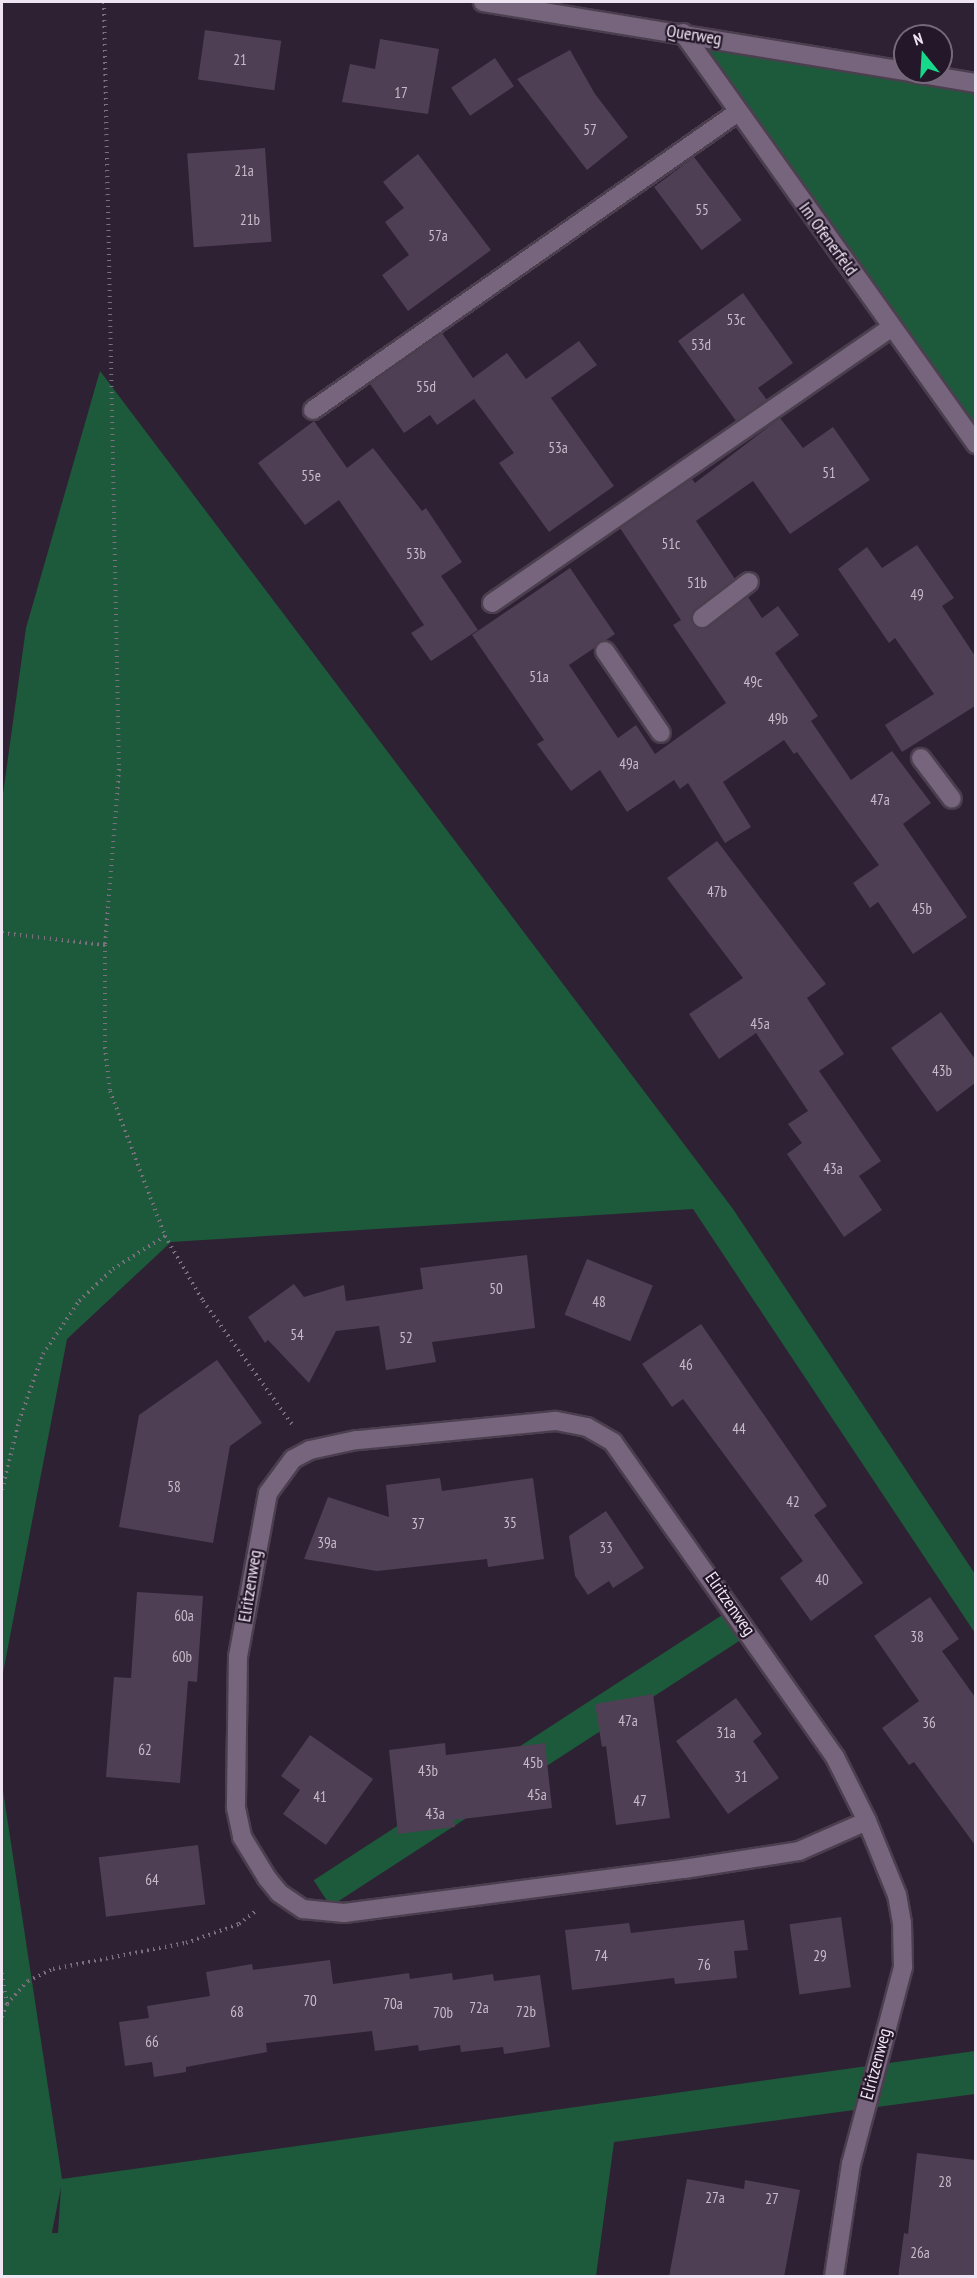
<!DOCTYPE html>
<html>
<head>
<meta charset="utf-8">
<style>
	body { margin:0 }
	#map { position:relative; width:977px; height:2278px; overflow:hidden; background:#2f2134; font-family:"PT Sans Narrow",sans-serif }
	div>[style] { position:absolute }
	.green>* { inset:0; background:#1c5a3b; transform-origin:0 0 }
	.building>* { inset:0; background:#4e3f54; transform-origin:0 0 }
	.path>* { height:4px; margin-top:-2px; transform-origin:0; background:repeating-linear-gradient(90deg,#7c6f80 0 1.5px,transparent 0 6px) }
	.roads { filter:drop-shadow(2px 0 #4b3f4f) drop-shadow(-2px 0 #4b3f4f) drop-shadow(0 2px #4b3f4f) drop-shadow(0 -2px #4b3f4f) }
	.minor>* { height:18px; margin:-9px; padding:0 9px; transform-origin:9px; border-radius:9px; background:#76657c }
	span { translate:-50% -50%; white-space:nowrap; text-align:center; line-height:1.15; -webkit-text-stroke:4.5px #25172a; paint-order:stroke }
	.number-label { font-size:15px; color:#c7bcca }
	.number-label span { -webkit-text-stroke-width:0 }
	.street-label { font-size:18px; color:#efe5f2 }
	.frame { position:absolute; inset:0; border:3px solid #efe5f2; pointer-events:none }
	.north { position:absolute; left:893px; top:24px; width:60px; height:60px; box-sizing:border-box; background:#25172a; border:2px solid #76697a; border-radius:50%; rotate:342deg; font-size:16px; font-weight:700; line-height:24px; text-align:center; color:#efe5f2 }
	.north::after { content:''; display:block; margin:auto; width:21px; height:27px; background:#16d989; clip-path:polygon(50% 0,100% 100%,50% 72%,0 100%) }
</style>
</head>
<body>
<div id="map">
	<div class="green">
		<i style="clip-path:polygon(683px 33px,975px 83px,975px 444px)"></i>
		<i style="clip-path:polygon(100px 371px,733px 1209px,975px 1574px,975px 1633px,693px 1209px,171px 1242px,67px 1339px,2px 1678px,2px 801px,26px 628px)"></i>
		<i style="left:733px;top:1608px;width:31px;height:500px;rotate:57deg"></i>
		<i style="clip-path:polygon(evenodd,2px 1784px,62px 2179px,975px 2051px,975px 2094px,614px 2142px,596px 2276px,2px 2276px,2px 1784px,61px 2187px,58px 2233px,52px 2233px,52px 2232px,61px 2187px)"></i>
	</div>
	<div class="building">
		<i style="left:205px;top:30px;width:77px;height:50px;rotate:8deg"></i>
		<i style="clip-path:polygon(380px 39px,439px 49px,428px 114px,342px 102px,350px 64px,375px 69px)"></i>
		<i style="clip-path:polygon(570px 50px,595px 94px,628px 137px,587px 170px,517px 79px)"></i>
		<i style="left:495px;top:58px;width:34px;height:53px;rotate:56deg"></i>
		<i style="left:265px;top:148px;width:94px;height:78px;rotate:86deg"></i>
		<i style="clip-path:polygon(418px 154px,491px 250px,408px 311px,382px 275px,409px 255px,385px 222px,404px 208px,383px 182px)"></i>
		<i style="left:694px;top:157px;width:79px;height:50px;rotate:53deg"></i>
		<i style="clip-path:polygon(743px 293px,793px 363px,758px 388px,767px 400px,736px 421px,678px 341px)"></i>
		<i style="clip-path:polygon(442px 333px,473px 378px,507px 353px,526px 379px,579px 341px,597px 365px,551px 398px,614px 486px,549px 532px,499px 463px,514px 453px,474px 399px,437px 425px,430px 415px,404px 433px,370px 384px)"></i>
		<i style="clip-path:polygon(780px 418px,803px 448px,833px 427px,870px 480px,790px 534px,753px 481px,696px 521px,735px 579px,695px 609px,691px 620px,697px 628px,704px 629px,748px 597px,762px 618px,778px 606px,799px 635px,775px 653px,818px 716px,811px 721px,851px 780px,892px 751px,931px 803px,903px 824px,967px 917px,913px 954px,878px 902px,870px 908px,853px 883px,879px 865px,797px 752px,794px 754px,784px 740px,723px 782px,751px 827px,725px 843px,688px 783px,680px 789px,674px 780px,627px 812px,600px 770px,571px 791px,537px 744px,544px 740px,472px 635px,570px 568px,615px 634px,569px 665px,618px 738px,636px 725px,655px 754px,726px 703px,673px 625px,681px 620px,620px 528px,692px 479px,695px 483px)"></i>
		<i style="clip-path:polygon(314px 421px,347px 468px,373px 448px,422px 511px,426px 508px,462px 562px,441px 576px,478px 630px,431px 661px,411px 633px,424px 625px,339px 500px,305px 525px,258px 463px)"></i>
		<i style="clip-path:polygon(917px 545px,954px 598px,942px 606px,975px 656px,975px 706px,902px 752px,885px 725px,934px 694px,895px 638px,889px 643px,838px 569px,867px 547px,882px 568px)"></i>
		<i style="clip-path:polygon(717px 841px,826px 984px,807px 998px,844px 1054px,819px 1071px,881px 1161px,859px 1176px,882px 1210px,844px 1237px,787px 1154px,802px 1143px,788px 1124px,808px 1111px,756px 1033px,719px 1059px,689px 1014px,743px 978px,667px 878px)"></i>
		<i style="clip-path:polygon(941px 1012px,975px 1059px,975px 1083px,937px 1112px,891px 1048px)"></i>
		<i style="clip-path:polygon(527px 1255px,535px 1328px,432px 1342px,436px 1362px,386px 1370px,379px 1326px,336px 1331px,309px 1383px,268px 1340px,265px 1343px,248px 1317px,294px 1284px,304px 1297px,344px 1285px,346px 1301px,423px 1289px,420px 1268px)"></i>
		<i style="left:587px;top:1259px;width:71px;height:60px;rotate:22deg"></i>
		<i style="clip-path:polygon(701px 1324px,827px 1506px,814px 1515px,863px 1583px,811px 1621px,780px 1578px,803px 1561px,683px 1399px,672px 1407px,642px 1364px)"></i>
		<i style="clip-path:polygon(217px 1360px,262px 1423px,230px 1446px,213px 1543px,119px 1527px,139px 1415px)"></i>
		<i style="clip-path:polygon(440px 1478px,442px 1491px,533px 1478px,544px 1559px,488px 1567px,487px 1559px,377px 1571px,304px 1559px,328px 1497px,389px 1517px,386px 1485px)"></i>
		<i style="clip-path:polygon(606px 1511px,644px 1568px,613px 1588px,609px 1581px,588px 1595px,575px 1576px,569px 1536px)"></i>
		<i style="clip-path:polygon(137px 1592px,203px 1596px,197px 1682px,188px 1681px,180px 1783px,106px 1777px,114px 1677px,131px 1678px)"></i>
		<i style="clip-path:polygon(930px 1597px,959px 1639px,942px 1651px,975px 1697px,975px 1845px,914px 1762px,909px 1765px,882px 1728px,919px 1701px,874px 1636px)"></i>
		<i style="clip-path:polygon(653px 1694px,670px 1818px,616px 1825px,606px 1746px,602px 1747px,595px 1704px)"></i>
		<i style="clip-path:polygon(736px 1698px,762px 1734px,753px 1741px,779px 1778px,728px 1814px,676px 1741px)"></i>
		<i style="clip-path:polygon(310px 1735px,373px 1779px,326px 1845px,283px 1814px,300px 1790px,281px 1776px)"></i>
		<i style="clip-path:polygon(445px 1743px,446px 1755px,545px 1743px,552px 1808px,454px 1820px,455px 1827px,398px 1834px,389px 1750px)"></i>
		<i style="left:198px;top:1845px;width:60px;height:100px;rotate:83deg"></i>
		<i style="left:841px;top:1917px;width:71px;height:52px;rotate:82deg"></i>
		<i style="clip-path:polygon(744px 1920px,748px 1950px,734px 1951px,737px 1978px,675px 1984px,674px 1978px,572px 1990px,565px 1930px,629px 1923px,631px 1933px)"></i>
		<i style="clip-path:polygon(330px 1960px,333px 1984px,409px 1973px,410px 1979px,452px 1973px,453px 1980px,493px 1974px,494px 1981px,540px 1975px,550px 2047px,504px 2054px,503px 2047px,461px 2052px,460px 2045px,419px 2051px,418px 2045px,375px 2051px,372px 2031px,266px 2043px,267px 2052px,186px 2067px,186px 2072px,154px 2077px,152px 2062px,125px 2066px,119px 2022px,149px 2018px,147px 2006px,210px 1996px,206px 1972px,252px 1964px,253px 1970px)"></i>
		<i style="clip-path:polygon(917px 2153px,975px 2160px,975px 2277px,898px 2277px,904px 2233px,908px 2234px)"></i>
		<i style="clip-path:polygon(687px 2179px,744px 2189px,745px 2180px,800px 2190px,784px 2277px,669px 2277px)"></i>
	</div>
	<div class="path">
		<i style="left:104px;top:2px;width:767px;rotate:88.88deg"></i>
		<i style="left:119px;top:769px;width:177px;rotate:94.5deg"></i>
		<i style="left:105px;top:945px;width:102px;rotate:90deg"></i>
		<i style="left:105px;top:1047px;width:44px;rotate:83.5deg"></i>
		<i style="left:110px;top:1091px;width:155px;rotate:69.2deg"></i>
		<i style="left:165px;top:1236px;width:75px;rotate:59.7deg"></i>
		<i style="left:203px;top:1301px;width:154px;rotate:54.2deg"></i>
		<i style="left:2px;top:933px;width:104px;rotate:6.6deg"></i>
		<i style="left:2px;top:1490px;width:71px;rotate:-76.2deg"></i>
		<i style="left:19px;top:1421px;width:71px;rotate:-70.3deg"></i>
		<i style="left:43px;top:1354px;width:64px;rotate:-55.8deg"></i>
		<i style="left:79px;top:1301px;width:47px;rotate:-43.3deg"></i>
		<i style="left:113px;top:1269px;width:62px;rotate:-32.4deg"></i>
		<i style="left:2px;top:1973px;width:31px;rotate:81deg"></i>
		<i style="left:2px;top:2017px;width:14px;rotate:-69deg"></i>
		<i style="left:7px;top:2004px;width:31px;rotate:-48deg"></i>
		<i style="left:28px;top:1981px;width:28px;rotate:-26deg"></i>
		<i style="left:53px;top:1969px;width:136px;rotate:-11.1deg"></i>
		<i style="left:186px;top:1943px;width:56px;rotate:-19.7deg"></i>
		<i style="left:239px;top:1924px;width:23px;rotate:-38deg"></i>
	</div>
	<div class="roads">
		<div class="minor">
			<i style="left:483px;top:2px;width:428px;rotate:9.3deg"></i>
			<i style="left:683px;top:33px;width:505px;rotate:54.52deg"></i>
			<i style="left:910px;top:72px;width:67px;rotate:9.5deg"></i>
			<i style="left:313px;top:410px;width:519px;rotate:-35.04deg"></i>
			<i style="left:492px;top:603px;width:486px;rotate:-34.6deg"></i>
			<i style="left:702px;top:618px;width:59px;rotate:-37.5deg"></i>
			<i style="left:605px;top:651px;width:99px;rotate:55.7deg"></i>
			<i style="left:921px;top:758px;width:51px;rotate:52.9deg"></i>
			<i style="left:834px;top:2276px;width:113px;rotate:-81.4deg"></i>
			<i style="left:851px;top:2164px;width:204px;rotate:-75.2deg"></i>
			<i style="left:903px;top:1967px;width:44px;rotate:-91.3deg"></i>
			<i style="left:902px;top:1923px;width:28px;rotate:-100deg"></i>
			<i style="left:897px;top:1895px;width:80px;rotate:-112.1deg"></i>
			<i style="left:867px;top:1821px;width:72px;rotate:-116.6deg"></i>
			<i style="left:835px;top:1757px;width:385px;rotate:-125.2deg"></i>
			<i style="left:613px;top:1442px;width:30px;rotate:-150deg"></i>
			<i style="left:587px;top:1427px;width:33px;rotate:-169deg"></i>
			<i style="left:555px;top:1421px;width:200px;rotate:174.5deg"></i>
			<i style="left:356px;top:1440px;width:47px;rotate:167.7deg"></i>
			<i style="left:310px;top:1450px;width:19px;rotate:152deg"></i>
			<i style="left:293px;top:1459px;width:42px;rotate:126.3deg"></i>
			<i style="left:268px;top:1493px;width:167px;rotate:100.4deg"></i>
			<i style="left:238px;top:1657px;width:151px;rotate:90.8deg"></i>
			<i style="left:236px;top:1808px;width:30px;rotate:78deg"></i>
			<i style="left:242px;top:1837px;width:48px;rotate:58.6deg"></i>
			<i style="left:267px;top:1878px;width:19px;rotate:51deg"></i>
			<i style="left:279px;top:1893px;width:29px;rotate:34deg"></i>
			<i style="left:303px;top:1909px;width:41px;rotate:5.6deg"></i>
			<i style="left:344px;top:1913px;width:343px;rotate:-7.4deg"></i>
			<i style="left:684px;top:1869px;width:116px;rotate:-8.9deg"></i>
			<i style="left:799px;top:1851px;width:74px;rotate:-23.8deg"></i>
		</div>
	</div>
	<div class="number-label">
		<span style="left:240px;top:60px">21</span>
		<span style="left:401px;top:93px">17</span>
		<span style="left:590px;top:130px">57</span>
		<span style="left:244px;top:171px">21a</span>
		<span style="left:702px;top:210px">55</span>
		<span style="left:250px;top:220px">21b</span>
		<span style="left:438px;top:236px">57a</span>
		<span style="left:736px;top:320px">53c</span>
		<span style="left:701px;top:345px">53d</span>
		<span style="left:426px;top:387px">55d</span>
		<span style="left:558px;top:448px">53a</span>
		<span style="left:829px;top:473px">51</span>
		<span style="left:311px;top:476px">55e</span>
		<span style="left:671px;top:544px">51c</span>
		<span style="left:416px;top:554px">53b</span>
		<span style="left:697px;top:583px">51b</span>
		<span style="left:917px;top:595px">49</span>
		<span style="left:539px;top:677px">51a</span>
		<span style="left:753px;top:682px">49c</span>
		<span style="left:778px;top:719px">49b</span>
		<span style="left:629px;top:764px">49a</span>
		<span style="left:880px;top:800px">47a</span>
		<span style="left:717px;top:892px">47b</span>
		<span style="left:922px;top:909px">45b</span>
		<span style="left:760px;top:1024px">45a</span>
		<span style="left:942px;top:1071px">43b</span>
		<span style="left:833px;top:1169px">43a</span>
		<span style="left:496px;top:1289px">50</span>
		<span style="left:599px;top:1302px">48</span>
		<span style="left:297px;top:1335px">54</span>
		<span style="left:406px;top:1338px">52</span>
		<span style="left:686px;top:1365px">46</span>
		<span style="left:739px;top:1429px">44</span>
		<span style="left:174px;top:1487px">58</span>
		<span style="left:793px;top:1502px">42</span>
		<span style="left:510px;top:1523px">35</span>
		<span style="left:418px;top:1524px">37</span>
		<span style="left:327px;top:1543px">39a</span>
		<span style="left:606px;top:1548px">33</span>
		<span style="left:822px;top:1580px">40</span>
		<span style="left:184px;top:1616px">60a</span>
		<span style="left:917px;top:1637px">38</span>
		<span style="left:182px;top:1657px">60b</span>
		<span style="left:628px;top:1721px">47a</span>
		<span style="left:929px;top:1723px">36</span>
		<span style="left:726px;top:1733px">31a</span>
		<span style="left:145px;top:1750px">62</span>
		<span style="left:533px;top:1763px">45b</span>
		<span style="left:428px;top:1771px">43b</span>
		<span style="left:741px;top:1777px">31</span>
		<span style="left:537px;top:1795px">45a</span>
		<span style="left:320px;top:1797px">41</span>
		<span style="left:640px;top:1801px">47</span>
		<span style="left:435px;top:1814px">43a</span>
		<span style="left:152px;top:1880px">64</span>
		<span style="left:601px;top:1956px">74</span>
		<span style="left:820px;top:1956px">29</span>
		<span style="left:704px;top:1965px">76</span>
		<span style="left:310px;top:2001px">70</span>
		<span style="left:393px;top:2004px">70a</span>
		<span style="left:479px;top:2008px">72a</span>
		<span style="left:237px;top:2012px">68</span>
		<span style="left:526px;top:2012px">72b</span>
		<span style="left:443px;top:2013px">70b</span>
		<span style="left:152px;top:2042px">66</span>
		<span style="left:945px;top:2182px">28</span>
		<span style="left:715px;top:2198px">27a</span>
		<span style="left:772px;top:2199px">27</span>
		<span style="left:920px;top:2253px">26a</span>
	</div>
	<div class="street-label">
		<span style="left:694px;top:35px;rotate:9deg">Querweg</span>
		<span style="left:828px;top:239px;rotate:54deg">Im Ofenerfeld</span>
		<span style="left:250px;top:1586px;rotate:-81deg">Elritzenweg</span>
		<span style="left:730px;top:1604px;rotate:55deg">Elritzenweg</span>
		<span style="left:876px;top:2064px;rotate:-75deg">Elritzenweg</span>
	</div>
	<div class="frame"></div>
	<div class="north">N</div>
</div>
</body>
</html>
